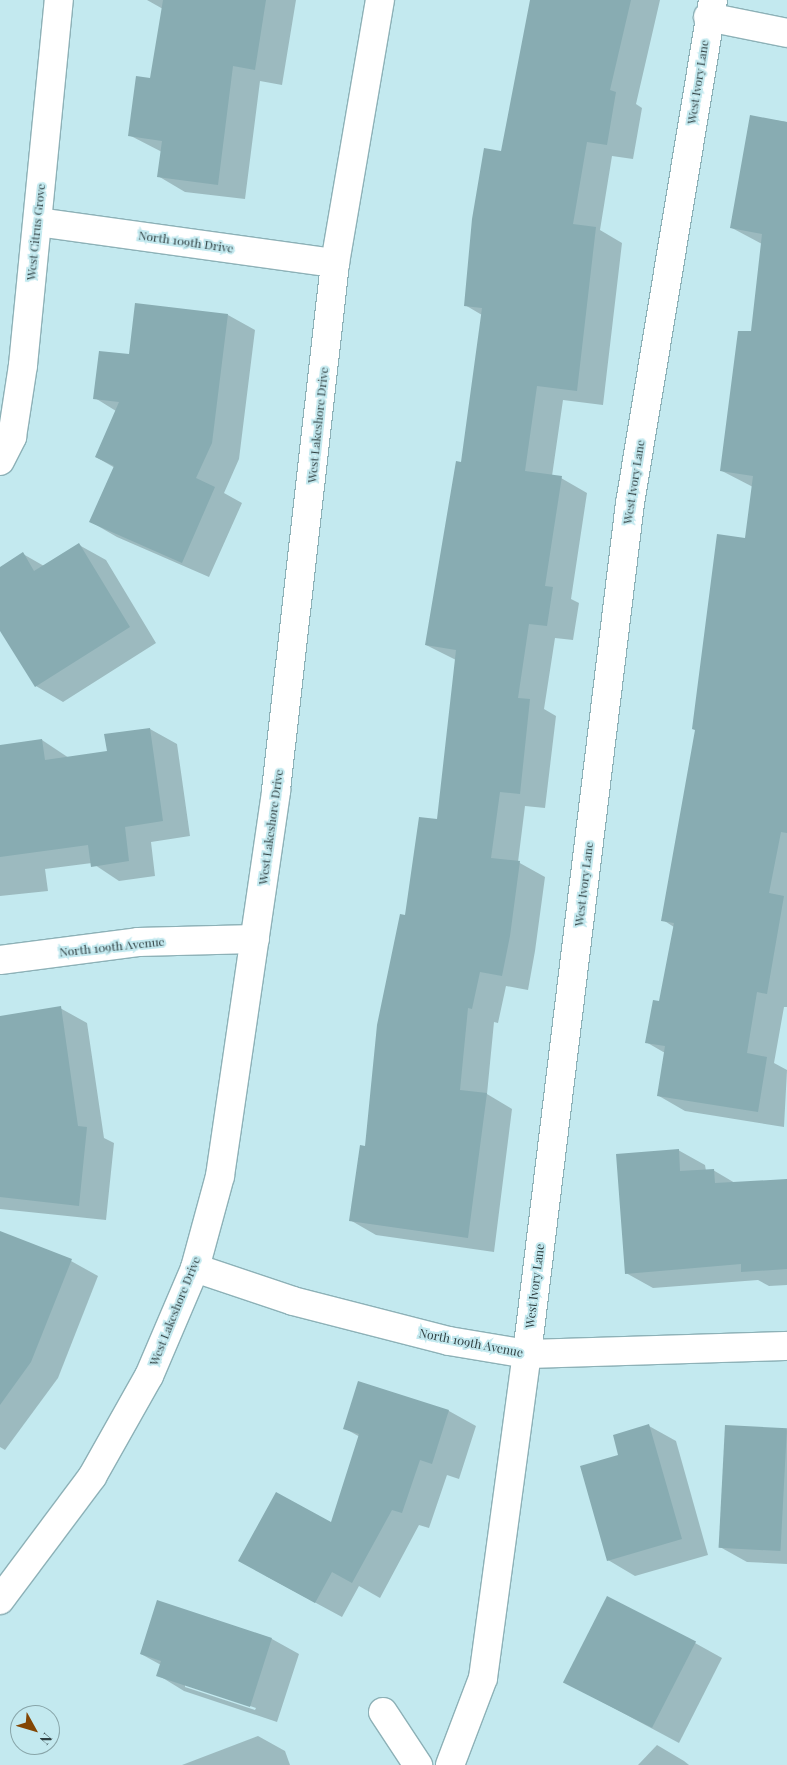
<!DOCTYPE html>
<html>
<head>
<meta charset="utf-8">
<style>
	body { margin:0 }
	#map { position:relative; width:787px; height:1765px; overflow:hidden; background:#c3e9ef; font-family:"Playfair Display",serif }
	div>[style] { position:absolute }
	.shadow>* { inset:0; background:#0003 }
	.building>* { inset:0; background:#88acb2; transform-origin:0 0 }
	.roads { filter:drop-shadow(1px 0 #8db1b7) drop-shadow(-1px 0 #8db1b7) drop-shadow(0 1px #8db1b7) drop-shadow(0 -1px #8db1b7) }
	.minor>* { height:28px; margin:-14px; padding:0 14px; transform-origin:14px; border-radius:14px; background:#fff }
	.tertiary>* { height:28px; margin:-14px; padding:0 14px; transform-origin:14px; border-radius:14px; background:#fff }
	span { translate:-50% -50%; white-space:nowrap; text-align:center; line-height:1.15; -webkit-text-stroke:4px #c3e9ef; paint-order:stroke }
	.street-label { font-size:12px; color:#2f3f41 }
	.north { position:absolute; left:10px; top:1705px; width:50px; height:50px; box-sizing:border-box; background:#c3e9ef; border:1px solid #88a5a9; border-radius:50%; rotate:129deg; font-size:14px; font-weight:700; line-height:20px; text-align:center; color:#2f3f41 }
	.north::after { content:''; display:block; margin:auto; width:18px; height:22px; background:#834604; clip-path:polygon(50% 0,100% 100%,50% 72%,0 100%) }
</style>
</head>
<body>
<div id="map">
	<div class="shadow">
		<i style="clip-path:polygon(147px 0,296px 0,282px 85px,260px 81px,245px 199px,185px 192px,158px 176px,162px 152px,129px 135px,151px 79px,163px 9px)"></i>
		<i style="clip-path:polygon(531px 0,660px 0,636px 104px,642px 108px,633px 159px,612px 156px,600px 230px,622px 243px,603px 405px,563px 400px,552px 476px,561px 478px,587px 493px,571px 599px,579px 603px,573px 640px,555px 638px,544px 709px,556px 716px,545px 808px,525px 806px,518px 862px,545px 877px,535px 951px,528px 990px,506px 986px,498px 1023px,494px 1022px,487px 1094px,512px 1109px,494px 1252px,376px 1235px,350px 1220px,366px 1147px,406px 917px,438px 821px,456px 660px,426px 645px,462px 463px,482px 315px,465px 305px,502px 153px)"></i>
		<i style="clip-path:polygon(751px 117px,787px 122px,787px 1007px,784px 1007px,774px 1063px,787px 1070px,784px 1127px,685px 1111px,659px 1096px,665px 1053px,646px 1042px,660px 1002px,674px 927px,663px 920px,746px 539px,753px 487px,722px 471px,752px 333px,762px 244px,732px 228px)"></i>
		<i style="clip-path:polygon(228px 315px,255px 330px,239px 459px,224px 493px,242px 503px,209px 577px,117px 537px,91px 522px,115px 468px,96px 457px,116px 411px,95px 398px,130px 356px)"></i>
		<i style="clip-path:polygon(79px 545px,106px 560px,156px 643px,63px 702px,36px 686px,0 629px,0 568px,23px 554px,44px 566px)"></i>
		<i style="clip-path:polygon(150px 729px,177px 744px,190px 836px,151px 842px,155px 876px,119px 881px,92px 863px,45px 869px,48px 891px,0 896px,0 746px,42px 740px,69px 758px,108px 752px)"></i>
		<i style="clip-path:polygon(60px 1008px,87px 1023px,104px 1138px,114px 1143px,106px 1220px,0 1209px,0 1017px)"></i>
		<i style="clip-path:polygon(678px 1150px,705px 1165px,706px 1171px,713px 1170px,735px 1183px,787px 1180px,787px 1285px,769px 1286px,758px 1280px,653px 1288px,626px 1273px)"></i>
		<i style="clip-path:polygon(0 1233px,71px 1261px,98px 1276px,58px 1378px,5px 1450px,0 1447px)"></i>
		<i style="clip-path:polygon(359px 1382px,449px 1411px,476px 1426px,459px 1479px,447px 1475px,429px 1528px,419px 1525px,380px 1598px,359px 1586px,342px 1617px,266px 1576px,332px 1524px,360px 1437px,344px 1428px)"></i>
		<i style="clip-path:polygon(649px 1426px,676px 1441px,708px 1555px,635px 1576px,608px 1560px,619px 1456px)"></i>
		<i style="clip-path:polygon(787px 1429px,787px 1564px,747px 1562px,720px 1547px)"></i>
		<i style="clip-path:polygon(evenodd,158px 1602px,272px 1639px,299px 1654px,277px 1722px,184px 1691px,158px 1675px,161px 1665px,141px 1654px,158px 1602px,185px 1684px,256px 1708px,255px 1710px,185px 1687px,185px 1684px)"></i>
		<i style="clip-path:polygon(695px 1643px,722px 1658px,679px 1743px,565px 1682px)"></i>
		<i style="clip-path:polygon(258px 1736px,285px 1751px,290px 1765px,182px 1765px)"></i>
		<i style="clip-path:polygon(657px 1745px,684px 1761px,689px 1765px,638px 1765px)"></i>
	</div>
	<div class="building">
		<i style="clip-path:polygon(163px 0,266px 0,255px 70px,233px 66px,218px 185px,157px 177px,162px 141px,128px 136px,136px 76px,150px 78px)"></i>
		<i style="clip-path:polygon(530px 0,631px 0,610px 90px,616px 92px,607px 145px,587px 142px,573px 224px,596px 227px,577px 391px,537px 386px,525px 471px,562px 476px,545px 586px,553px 587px,547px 626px,529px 624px,518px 698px,530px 699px,520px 794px,500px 792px,491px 858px,520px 861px,510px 936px,502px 976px,480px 972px,472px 1009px,468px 1008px,460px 1090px,487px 1093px,468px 1238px,349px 1221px,360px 1145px,365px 1146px,377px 1025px,400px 914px,405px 915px,419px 817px,437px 819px,456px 650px,425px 645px,456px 461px,461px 462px,482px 308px,464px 306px,472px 219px,484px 148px,501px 151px)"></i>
		<i style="clip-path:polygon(750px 115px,787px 122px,787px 833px,781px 832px,769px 893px,784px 896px,767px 994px,757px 992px,747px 1053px,767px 1057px,758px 1112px,657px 1096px,665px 1046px,645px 1043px,653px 1000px,659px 1001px,674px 923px,661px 921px,695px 730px,692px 729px,717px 534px,745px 538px,753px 476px,720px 471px,738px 331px,751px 331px,762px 234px,730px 228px)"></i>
		<i style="clip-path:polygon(135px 303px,228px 314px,212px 443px,196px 478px,215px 487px,182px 563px,89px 522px,114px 466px,95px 457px,119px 402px,93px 399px,99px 351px,129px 354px)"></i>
		<i style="clip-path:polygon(79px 543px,130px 627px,35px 687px,0 631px,0 567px,23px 552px,34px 571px)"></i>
		<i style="clip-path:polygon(150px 728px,163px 821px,125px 827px,129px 861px,91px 867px,88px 845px,0 857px,0 745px,42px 739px,45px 760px,107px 751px,104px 734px)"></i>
		<i style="clip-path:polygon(61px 1006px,78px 1126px,87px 1127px,79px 1206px,0 1197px,0 1016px)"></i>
		<i style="clip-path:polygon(679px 1149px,680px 1171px,714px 1169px,715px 1183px,787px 1179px,787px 1269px,741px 1272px,741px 1264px,625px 1274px,616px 1154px)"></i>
		<i style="clip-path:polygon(0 1231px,72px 1259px,31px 1362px,0 1405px)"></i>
		<i style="clip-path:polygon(358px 1381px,449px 1410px,432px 1464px,420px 1460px,402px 1513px,392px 1510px,352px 1583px,332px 1572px,315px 1603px,238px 1561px,276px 1492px,331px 1522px,359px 1434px,343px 1429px)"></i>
		<i style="clip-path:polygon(649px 1424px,682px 1539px,607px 1561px,580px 1466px,618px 1455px,613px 1435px)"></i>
		<i style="left:725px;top:1425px;width:62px;height:123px;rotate:3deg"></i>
		<i style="left:607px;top:1596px;width:100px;height:97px;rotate:27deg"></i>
		<i style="clip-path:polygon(157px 1600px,272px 1638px,250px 1707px,156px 1676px,161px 1661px,140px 1654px)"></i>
	</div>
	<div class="roads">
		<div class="minor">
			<i style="left:708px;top:17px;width:81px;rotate:11.4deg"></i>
			<i style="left:38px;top:222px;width:300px;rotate:7.9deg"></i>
			<i style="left:0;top:461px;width:27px;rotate:-63deg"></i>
			<i style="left:12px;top:437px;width:73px;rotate:-81.3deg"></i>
			<i style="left:23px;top:365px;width:367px;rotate:-84.4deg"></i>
			<i style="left:0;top:960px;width:139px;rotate:-7.4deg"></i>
			<i style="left:138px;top:942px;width:117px;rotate:-1.5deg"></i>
			<i style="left:195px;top:1268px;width:103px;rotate:18.6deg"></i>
			<i style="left:293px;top:1301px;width:161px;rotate:14.4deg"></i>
			<i style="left:449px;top:1341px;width:79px;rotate:9.5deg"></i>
			<i style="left:527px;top:1354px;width:260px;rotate:-1.8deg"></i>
			<i style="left:383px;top:1712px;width:64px;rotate:56.6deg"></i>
			<i style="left:450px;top:1765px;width:93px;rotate:-69.2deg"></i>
			<i style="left:483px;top:1678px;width:327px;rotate:-82.3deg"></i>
			<i style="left:527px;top:1354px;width:857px;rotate:-83.1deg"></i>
			<i style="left:630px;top:503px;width:510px;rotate:-80.63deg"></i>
		</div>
		<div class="tertiary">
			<i style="left:0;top:1600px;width:154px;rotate:-53.2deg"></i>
			<i style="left:92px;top:1477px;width:116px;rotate:-60.6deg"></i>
			<i style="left:149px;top:1376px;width:117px;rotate:-66.9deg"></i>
			<i style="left:195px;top:1268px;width:95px;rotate:-74.8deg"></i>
			<i style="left:220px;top:1176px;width:390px;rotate:-81.7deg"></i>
			<i style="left:276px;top:790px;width:530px;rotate:-83.61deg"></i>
			<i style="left:335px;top:263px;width:267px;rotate:-80.3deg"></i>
		</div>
	</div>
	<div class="street-label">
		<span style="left:698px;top:82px;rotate:-81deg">West Ivory Lane</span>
		<span style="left:36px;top:232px;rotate:-84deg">West Citrus Grove</span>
		<span style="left:186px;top:242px;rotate:8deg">North 109th Drive</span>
		<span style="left:318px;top:425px;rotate:-84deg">West Lakeshore Drive</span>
		<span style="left:634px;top:482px;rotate:-81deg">West Ivory Lane</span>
		<span style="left:271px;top:827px;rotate:-82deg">West Lakeshore Drive</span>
		<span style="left:584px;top:884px;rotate:-83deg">West Ivory Lane</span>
		<span style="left:112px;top:947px;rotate:-6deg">North 109th Avenue</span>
		<span style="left:535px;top:1286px;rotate:-83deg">West Ivory Lane</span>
		<span style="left:175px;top:1311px;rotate:-68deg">West Lakeshore Drive</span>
		<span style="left:471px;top:1343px;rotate:11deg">North 109th Avenue</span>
	</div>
	<div class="north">N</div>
</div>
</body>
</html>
